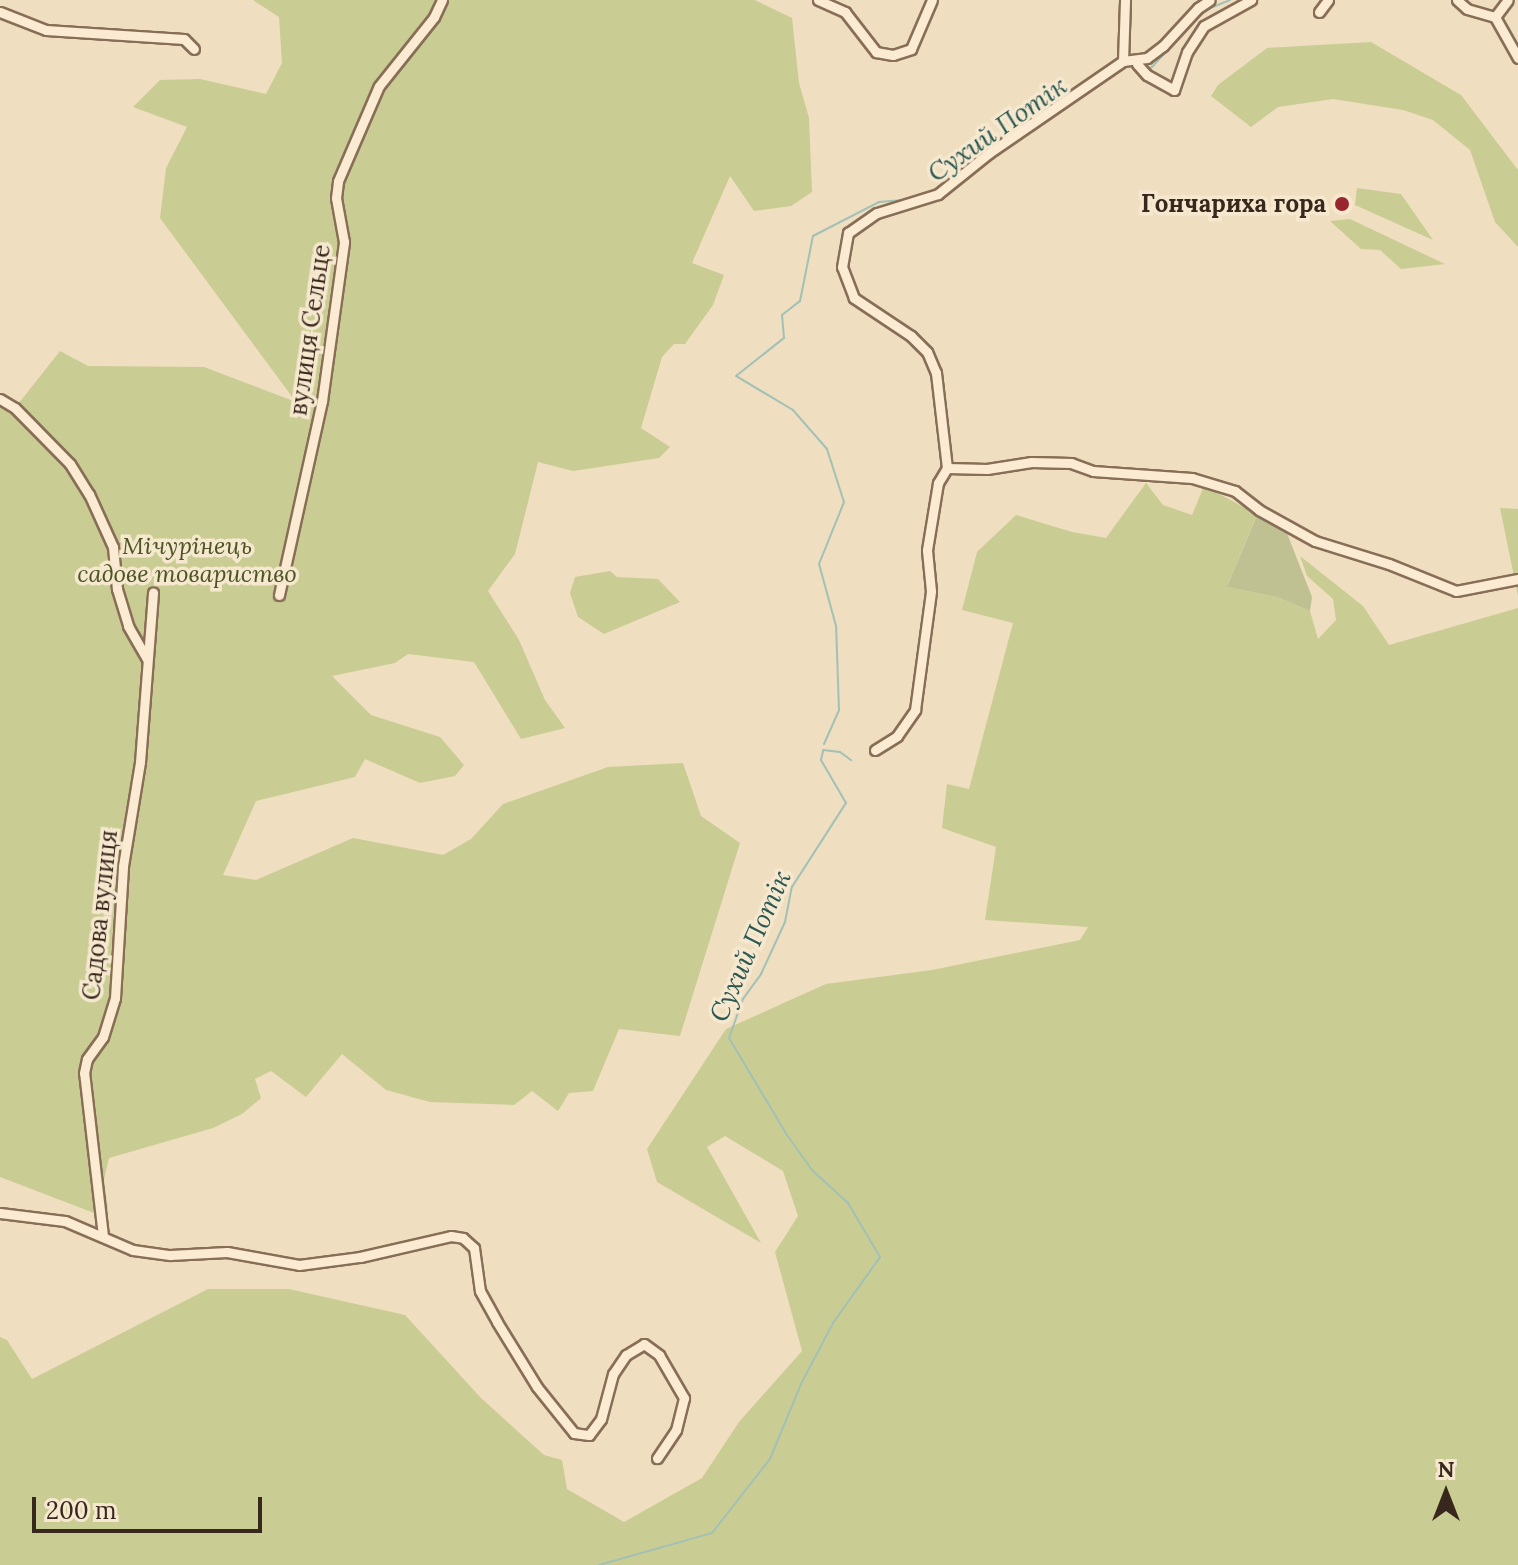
<!DOCTYPE html>
<html>
<head>
<meta charset="utf-8">
<style>
	body { margin:0 }
	#map { position:relative; width:1518px; height:1565px; overflow:hidden; background:#efdebf; font-family:Lora,serif }
	div>[style] { position:absolute }
	.green>* { inset:0; background:#cacd93 }
	.cemetery>* { inset:0; background:#bfc193 }
	.stream>* { height:2px; margin:-1px; padding:0 1px; transform-origin:1px; border-radius:1px; background:#a2c1b6 }
	.roads { filter:drop-shadow(2px 0 #886e57) drop-shadow(-2px 0 #886e57) drop-shadow(0 2px #886e57) drop-shadow(0 -2px #886e57) }
	.minor>* { height:9px; margin:-4.5px; padding:0 4.5px; transform-origin:4.5px; border-radius:4.5px; background:#faebd2 }
	.dots>* { width:22px; height:22px; translate:-50% -50%; box-sizing:border-box; border:4px solid #f6e8cf; border-radius:50% }
	span { translate:-50% -50%; white-space:nowrap; text-align:center; line-height:1.15; -webkit-text-stroke:7px #f6e8cf; paint-order:stroke }
	.poi-label { font-size:24px; color:#37271c; font-weight:700 }
	.right { translate:-100% -50%; text-align:right }
	.street-label { font-size:24px; color:#37271c }
	.park-label { font-size:24px; color:#4b5422; font-style:italic }
	.water-label { font-size:26px; color:#2b5752; font-style:italic }
	.north { position:absolute; left:1406px; top:1453px; width:80px; height:80px; -webkit-text-stroke:6px #f6e8cf; paint-order:stroke; rotate:0deg; font-size:22px; font-weight:700; line-height:32px; text-align:center; color:#37271c }
	.north::after { content:''; display:block; margin:auto; width:28px; height:36px; background:#37271c; clip-path:polygon(50% 0,100% 100%,50% 72%,0 100%) }
	.scale { position:absolute; left:32px; top:1497px; width:230px; height:36px; box-sizing:border-box; border:4px solid #37271c; border-top:0; padding-left:10px; font-size:24px; line-height:28px; white-space:nowrap; color:#37271c; -webkit-text-stroke:6px #f6e8cf; paint-order:stroke }
</style>
</head>
<body>
<div id="map">
	<div class="green">
		<i style="clip-path:polygon(253px 0,755px 0,792px 18px,799px 83px,809px 118px,812px 192px,791px 206px,754px 211px,730px 176px,692px 263px,724px 275px,713px 305px,685px 344px,674px 344px,662px 357px,641px 428px,670px 447px,659px 458px,573px 471px,538px 462px,515px 554px,488px 591px,519px 640px,545px 700px,565px 728px,521px 739px,474px 662px,408px 654px,395px 663px,332px 676px,371px 715px,440px 737px,464px 765px,455px 776px,420px 783px,365px 759px,355px 777px,256px 801px,223px 875px,256px 880px,353px 838px,443px 855px,471px 839px,503px 804px,608px 767px,683px 763px,701px 816px,740px 843px,680px 1036px,619px 1029px,593px 1091px,569px 1093px,558px 1111px,532px 1091px,514px 1105px,430px 1102px,386px 1090px,342px 1054px,306px 1097px,271px 1071px,255px 1079px,261px 1098px,242px 1114px,213px 1128px,109px 1158px,104px 1180px,108px 1209px,94px 1213px,0 1177px,0 399px,15px 408px,60px 351px,88px 366px,204px 367px,296px 402px,160px 218px,166px 168px,187px 127px,133px 107px,160px 80px,200px 79px,266px 94px,282px 63px,279px 17px)"></i>
		<i style="clip-path:polygon(1371px 42px,1461px 95px,1518px 170px,1518px 247px,1495px 222px,1470px 150px,1433px 120px,1403px 110px,1333px 99px,1278px 107px,1251px 127px,1211px 96px,1218px 85px,1267px 48px)"></i>
		<i style="clip-path:polygon(1357px 188px,1401px 194px,1433px 240px,1355px 205px)"></i>
		<i style="clip-path:polygon(1350px 219px,1445px 264px,1401px 269px,1380px 250px,1361px 249px,1330px 221px)"></i>
		<i style="clip-path:polygon(1146px 483px,1163px 505px,1192px 515px,1204px 486px,1257px 514px,1227px 587px,1277px 597px,1310px 611px,1318px 639px,1336px 620px,1333px 599px,1307px 576px,1300px 556px,1363px 606px,1389px 645px,1518px 608px,1518px 1565px,0 1565px,0 1337px,7px 1340px,32px 1379px,208px 1289px,289px 1289px,405px 1315px,481px 1398px,544px 1455px,562px 1460px,567px 1489px,624px 1522px,702px 1478px,739px 1422px,802px 1351px,775px 1252px,798px 1216px,783px 1171px,725px 1136px,707px 1147px,761px 1243px,657px 1182px,647px 1149px,726px 1029px,826px 984px,932px 970px,1080px 940px,1088px 927px,985px 920px,996px 847px,942px 828px,947px 784px,969px 789px,1013px 623px,962px 610px,977px 552px,1016px 515px,1072px 532px,1106px 538px)"></i>
		<i style="clip-path:polygon(1500px 508px,1518px 509px,1518px 596px)"></i>
		<i style="clip-path:polygon(610px 571px,617px 577px,658px 579px,680px 602px,604px 634px,578px 617px,570px 593px,575px 577px)"></i>
	</div>
	<div class="cemetery">
		<i style="clip-path:polygon(1259px 510px,1283px 523px,1312px 597px,1310px 611px,1277px 597px,1227px 587px)"></i>
	</div>
	<div class="stream">
		<i style="left:1143px;top:63px;width:9px;rotate:32deg"></i>
		<i style="left:1151px;top:68px;width:77px;rotate:-47.6deg"></i>
		<i style="left:1203px;top:11px;width:29px;rotate:-22deg"></i>
		<i style="left:824px;top:744px;width:37px;rotate:-66deg"></i>
		<i style="left:839px;top:710px;width:84px;rotate:-92deg"></i>
		<i style="left:836px;top:626px;width:64px;rotate:-105.3deg"></i>
		<i style="left:819px;top:564px;width:67px;rotate:-68deg"></i>
		<i style="left:844px;top:502px;width:56px;rotate:-107.8deg"></i>
		<i style="left:827px;top:449px;width:52px;rotate:-131.1deg"></i>
		<i style="left:793px;top:410px;width:66px;rotate:-149.2deg"></i>
		<i style="left:736px;top:376px;width:61px;rotate:-38.4deg"></i>
		<i style="left:784px;top:338px;width:23px;rotate:-95deg"></i>
		<i style="left:782px;top:315px;width:23px;rotate:-38deg"></i>
		<i style="left:800px;top:301px;width:66px;rotate:-78.7deg"></i>
		<i style="left:813px;top:236px;width:74px;rotate:-27.3deg"></i>
		<i style="left:879px;top:202px;width:24px;rotate:-5deg"></i>
		<i style="left:823px;top:750px;width:17px;rotate:7deg"></i>
		<i style="left:840px;top:752px;width:14px;rotate:36deg"></i>
		<i style="left:599px;top:1565px;width:117px;rotate:-15.8deg"></i>
		<i style="left:712px;top:1533px;width:94px;rotate:-51.9deg"></i>
		<i style="left:770px;top:1459px;width:81px;rotate:-67.5deg"></i>
		<i style="left:801px;top:1384px;width:69px;rotate:-62.3deg"></i>
		<i style="left:833px;top:1323px;width:81px;rotate:-54.5deg"></i>
		<i style="left:880px;top:1257px;width:63px;rotate:-120.7deg"></i>
		<i style="left:848px;top:1203px;width:49px;rotate:-137.5deg"></i>
		<i style="left:812px;top:1170px;width:43px;rotate:-125.5deg"></i>
		<i style="left:787px;top:1135px;width:113px;rotate:-120.9deg"></i>
		<i style="left:729px;top:1038px;width:41px;rotate:-70.3deg"></i>
		<i style="left:743px;top:999px;width:31px;rotate:-54deg"></i>
		<i style="left:761px;top:974px;width:57px;rotate:-65.2deg"></i>
		<i style="left:785px;top:922px;width:36px;rotate:-79deg"></i>
		<i style="left:792px;top:887px;width:100px;rotate:-57.3deg"></i>
		<i style="left:846px;top:803px;width:50px;rotate:-120.2deg"></i>
		<i style="left:821px;top:760px;width:9px;rotate:-77deg"></i>
	</div>
	<div class="roads">
		<div class="minor">
			<i style="left:818px;top:0;width:30px;rotate:24deg"></i>
			<i style="left:845px;top:12px;width:51px;rotate:52.2deg"></i>
			<i style="left:876px;top:52px;width:17px;rotate:10deg"></i>
			<i style="left:893px;top:55px;width:19px;rotate:-18deg"></i>
			<i style="left:911px;top:49px;width:53px;rotate:-66.8deg"></i>
			<i style="left:1457px;top:0;width:13px;rotate:42deg"></i>
			<i style="left:1467px;top:9px;width:29px;rotate:16deg"></i>
			<i style="left:1495px;top:17px;width:47px;rotate:60.7deg"></i>
			<i style="left:0;top:12px;width:49px;rotate:21.4deg"></i>
			<i style="left:46px;top:30px;width:138px;rotate:3.7deg"></i>
			<i style="left:184px;top:39px;width:14px;rotate:45deg"></i>
			<i style="left:1319px;top:12px;width:15px;rotate:-53deg"></i>
			<i style="left:1495px;top:17px;width:21px;rotate:-53deg"></i>
			<i style="left:1123px;top:61px;width:61px;rotate:-88.1deg"></i>
			<i style="left:1137px;top:64px;width:15px;rotate:48deg"></i>
			<i style="left:1147px;top:75px;width:31px;rotate:29deg"></i>
			<i style="left:1174px;top:90px;width:40px;rotate:-71.1deg"></i>
			<i style="left:1187px;top:52px;width:31px;rotate:-57deg"></i>
			<i style="left:1204px;top:26px;width:54px;rotate:-29deg"></i>
			<i style="left:0;top:399px;width:17px;rotate:31deg"></i>
			<i style="left:15px;top:408px;width:78px;rotate:45.5deg"></i>
			<i style="left:70px;top:464px;width:36px;rotate:58deg"></i>
			<i style="left:89px;top:494px;width:58px;rotate:65.6deg"></i>
			<i style="left:113px;top:547px;width:42px;rotate:84.6deg"></i>
			<i style="left:117px;top:589px;width:39px;rotate:73deg"></i>
			<i style="left:128px;top:626px;width:38px;rotate:60deg"></i>
			<i style="left:947px;top:468px;width:96px;rotate:-96.6deg"></i>
			<i style="left:936px;top:373px;width:23px;rotate:-113deg"></i>
			<i style="left:927px;top:352px;width:23px;rotate:-135deg"></i>
			<i style="left:911px;top:336px;width:69px;rotate:-146.3deg"></i>
			<i style="left:854px;top:298px;width:33px;rotate:-111deg"></i>
			<i style="left:842px;top:267px;width:35px;rotate:-80deg"></i>
			<i style="left:848px;top:233px;width:35px;rotate:-35deg"></i>
			<i style="left:877px;top:213px;width:64px;rotate:-17.3deg"></i>
			<i style="left:938px;top:194px;width:65px;rotate:-38.8deg"></i>
			<i style="left:989px;top:153px;width:163px;rotate:-34.5deg"></i>
			<i style="left:1123px;top:61px;width:24px;rotate:-7deg"></i>
			<i style="left:1147px;top:58px;width:20px;rotate:-37deg"></i>
			<i style="left:1163px;top:46px;width:52px;rotate:-47.4deg"></i>
			<i style="left:1198px;top:8px;width:14px;rotate:-34deg"></i>
			<i style="left:947px;top:468px;width:40px;rotate:1.4deg"></i>
			<i style="left:987px;top:469px;width:45px;rotate:-9deg"></i>
			<i style="left:1031px;top:462px;width:40px;rotate:1.4deg"></i>
			<i style="left:1071px;top:463px;width:23px;rotate:20deg"></i>
			<i style="left:1093px;top:471px;width:99px;rotate:4deg"></i>
			<i style="left:1192px;top:478px;width:45px;rotate:16.8deg"></i>
			<i style="left:1235px;top:491px;width:31px;rotate:38deg"></i>
			<i style="left:1259px;top:510px;width:64px;rotate:29deg"></i>
			<i style="left:1315px;top:541px;width:77px;rotate:17.3deg"></i>
			<i style="left:1389px;top:564px;width:72px;rotate:21.9deg"></i>
			<i style="left:1456px;top:591px;width:63px;rotate:-11deg"></i>
			<i style="left:279px;top:595px;width:199px;rotate:-77.5deg"></i>
			<i style="left:322px;top:401px;width:161px;rotate:-82.1deg"></i>
			<i style="left:344px;top:242px;width:45px;rotate:-100.3deg"></i>
			<i style="left:336px;top:198px;width:17px;rotate:-83deg"></i>
			<i style="left:338px;top:181px;width:103px;rotate:-66.7deg"></i>
			<i style="left:379px;top:86px;width:88px;rotate:-51.4deg"></i>
			<i style="left:434px;top:17px;width:19px;rotate:-65deg"></i>
			<i style="left:875px;top:750px;width:26px;rotate:-32deg"></i>
			<i style="left:897px;top:736px;width:32px;rotate:-55deg"></i>
			<i style="left:915px;top:710px;width:120px;rotate:-82.3deg"></i>
			<i style="left:931px;top:591px;width:41px;rotate:-95.6deg"></i>
			<i style="left:927px;top:550px;width:68px;rotate:-80.7deg"></i>
			<i style="left:938px;top:483px;width:17px;rotate:-59deg"></i>
			<i style="left:0;top:1213px;width:65px;rotate:7deg"></i>
			<i style="left:65px;top:1221px;width:74px;rotate:23.1deg"></i>
			<i style="left:133px;top:1250px;width:37px;rotate:8deg"></i>
			<i style="left:170px;top:1255px;width:57px;rotate:-3deg"></i>
			<i style="left:227px;top:1252px;width:73px;rotate:10.2deg"></i>
			<i style="left:299px;top:1265px;width:62px;rotate:-7.5deg"></i>
			<i style="left:360px;top:1257px;width:93px;rotate:-13deg"></i>
			<i style="left:451px;top:1236px;width:12px;rotate:9deg"></i>
			<i style="left:463px;top:1238px;width:15px;rotate:42deg"></i>
			<i style="left:474px;top:1248px;width:43px;rotate:82.1deg"></i>
			<i style="left:480px;top:1291px;width:35px;rotate:61deg"></i>
			<i style="left:497px;top:1322px;width:76px;rotate:58.4deg"></i>
			<i style="left:537px;top:1387px;width:59px;rotate:51.2deg"></i>
			<i style="left:574px;top:1433px;width:15px;rotate:8deg"></i>
			<i style="left:589px;top:1435px;width:20px;rotate:-53deg"></i>
			<i style="left:601px;top:1419px;width:47px;rotate:-75.1deg"></i>
			<i style="left:613px;top:1374px;width:23px;rotate:-56deg"></i>
			<i style="left:626px;top:1355px;width:21px;rotate:-31deg"></i>
			<i style="left:644px;top:1344px;width:19px;rotate:36deg"></i>
			<i style="left:659px;top:1355px;width:50px;rotate:59.8deg"></i>
			<i style="left:684px;top:1398px;width:33px;rotate:104deg"></i>
			<i style="left:676px;top:1430px;width:34px;rotate:124deg"></i>
			<i style="left:103px;top:1236px;width:164px;rotate:-96.6deg"></i>
			<i style="left:84px;top:1073px;width:14px;rotate:-78deg"></i>
			<i style="left:87px;top:1059px;width:27px;rotate:-54deg"></i>
			<i style="left:103px;top:1037px;width:41px;rotate:-72.9deg"></i>
			<i style="left:115px;top:998px;width:132px;rotate:-86.5deg"></i>
			<i style="left:123px;top:866px;width:105px;rotate:-80.7deg"></i>
			<i style="left:140px;top:762px;width:170px;rotate:-85.6deg"></i>
		</div>
	</div>
	<div class="dots">
		<i style="left:1342px;top:204px;background:#99252e"></i>
	</div>
	<div class="poi-label">
		<span class="right" style="left:1326px;top:204px">Гончариха гора</span>
	</div>
	<div class="street-label">
		<span style="left:310px;top:330px;rotate:-82deg">вулиця Сельце</span>
		<span style="left:100px;top:915px;rotate:-84deg">Садова вулиця</span>
	</div>
	<div class="park-label">
		<span style="left:187px;top:560px">Мічурінець<br>садове товариство</span>
	</div>
	<div class="water-label">
		<span style="left:997px;top:129px;rotate:-35deg">Сухий Потік</span>
		<span style="left:750px;top:946px;rotate:-66deg">Сухий Потік</span>
	</div>
	<div class="north">N</div>
	<div class="scale">200 m</div>
</div>
</body>
</html>
